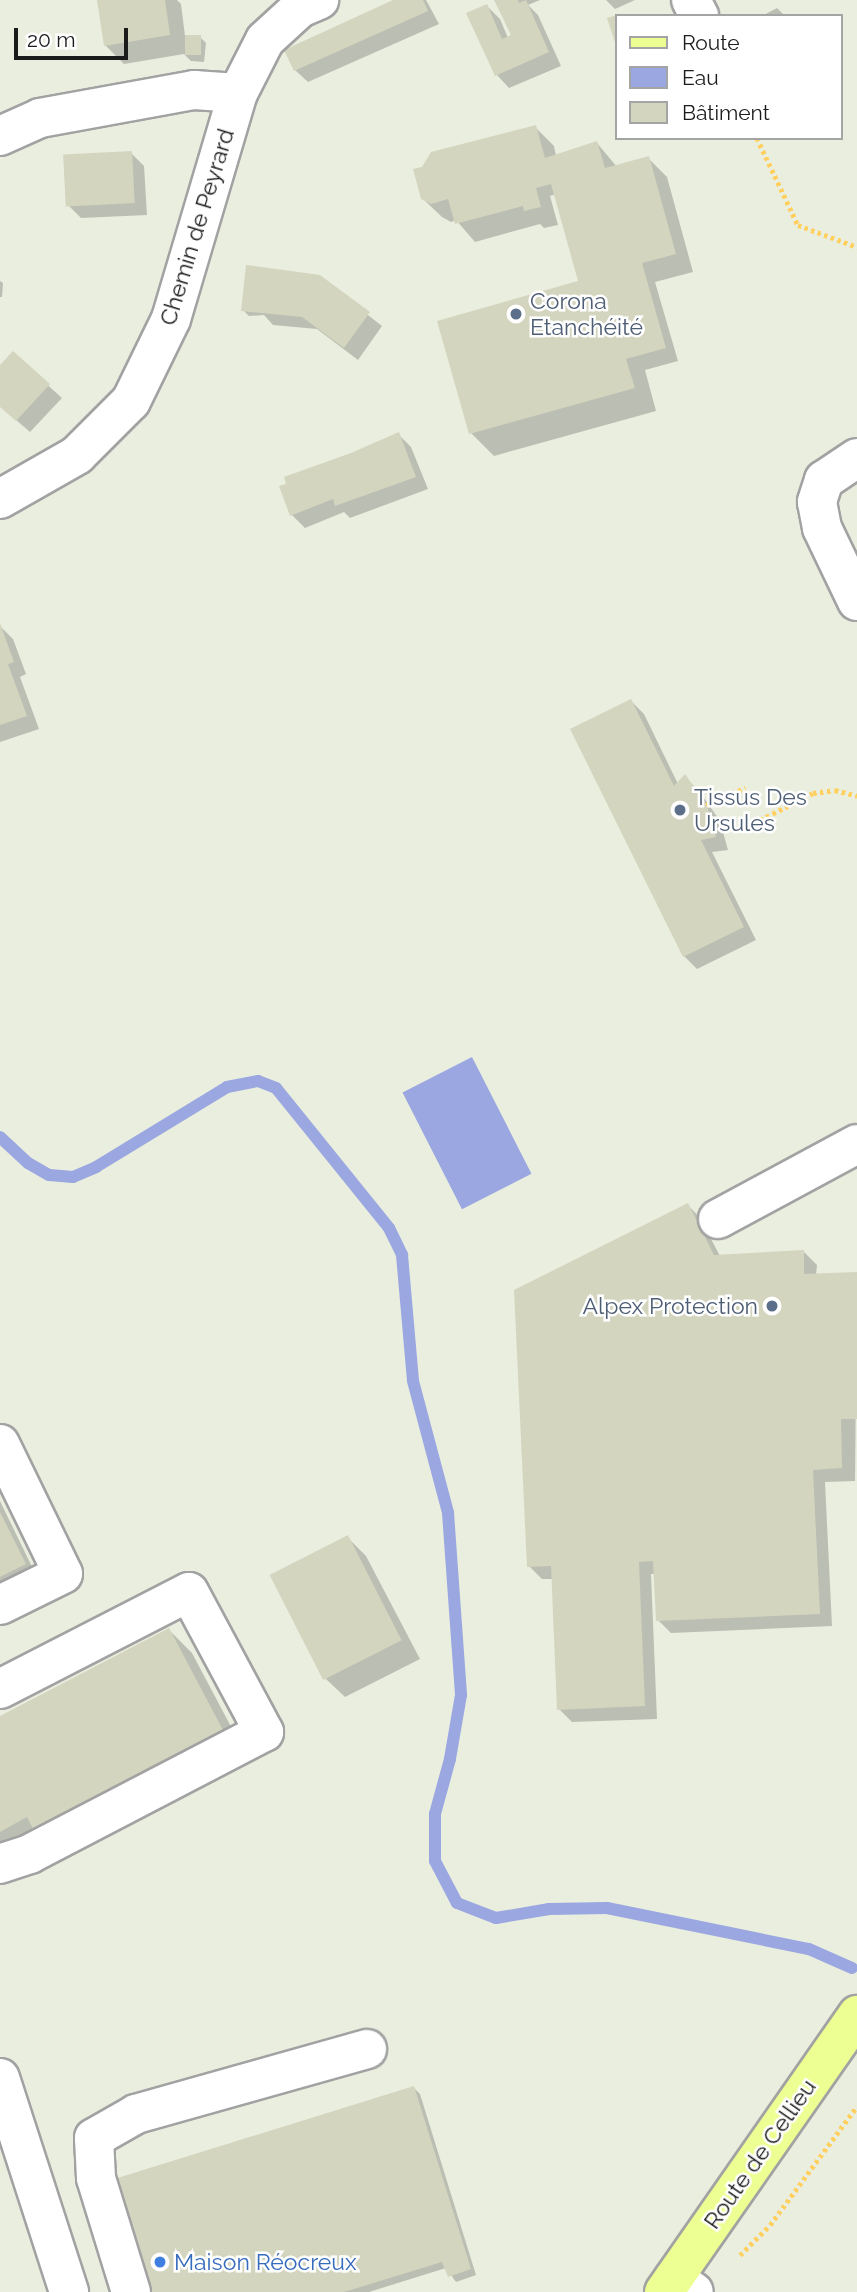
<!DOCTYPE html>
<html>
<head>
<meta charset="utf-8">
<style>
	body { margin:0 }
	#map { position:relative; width:857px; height:2292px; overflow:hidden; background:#eaeedf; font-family:Raleway,sans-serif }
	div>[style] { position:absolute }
	.water>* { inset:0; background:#9ba7e0; transform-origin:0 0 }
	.shadow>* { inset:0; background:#0003 }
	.stream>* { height:12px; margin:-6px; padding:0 6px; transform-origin:6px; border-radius:6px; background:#9ba7e0 }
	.building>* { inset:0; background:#d4d5bf; transform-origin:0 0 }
	.path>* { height:4.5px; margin-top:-2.25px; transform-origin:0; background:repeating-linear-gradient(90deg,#ffd05f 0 3.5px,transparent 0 7px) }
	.roads { filter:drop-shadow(2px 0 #a2a2a2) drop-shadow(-2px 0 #a2a2a2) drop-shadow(0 2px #a2a2a2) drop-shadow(0 -2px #a2a2a2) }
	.minor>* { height:38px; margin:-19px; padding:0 19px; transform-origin:19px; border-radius:19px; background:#fff }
	.major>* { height:38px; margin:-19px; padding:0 19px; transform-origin:19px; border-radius:19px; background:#edff93 }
	.dots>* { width:19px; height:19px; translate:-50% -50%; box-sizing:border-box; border:4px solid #fff; border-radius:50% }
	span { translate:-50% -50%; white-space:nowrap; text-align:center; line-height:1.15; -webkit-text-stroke:5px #fff; paint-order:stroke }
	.street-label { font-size:23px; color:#1b1b1b }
	.service-label { font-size:23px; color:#4e5e75 }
	.left { translate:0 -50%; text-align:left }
	.right { translate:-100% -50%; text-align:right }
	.shop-label { font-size:23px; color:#366cbe }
	.legend { position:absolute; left:615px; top:14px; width:228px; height:126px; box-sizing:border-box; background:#fff; border:2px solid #a4a4a4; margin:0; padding:9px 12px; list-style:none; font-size:21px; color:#1b1b1b }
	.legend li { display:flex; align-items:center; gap:14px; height:35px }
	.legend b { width:35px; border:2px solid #a4a4a4 }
	.scale { position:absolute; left:14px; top:28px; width:114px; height:32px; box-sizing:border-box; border:4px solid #1b1b1b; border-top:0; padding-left:9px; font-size:21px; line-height:24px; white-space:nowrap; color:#1b1b1b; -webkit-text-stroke:5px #fff; paint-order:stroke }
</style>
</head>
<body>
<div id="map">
	<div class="water">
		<i style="left:472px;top:1057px;width:131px;height:78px;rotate:63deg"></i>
	</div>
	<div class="shadow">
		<i style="clip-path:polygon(98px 0,177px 0,181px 4px,185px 36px,200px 37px,206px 43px,204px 62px,191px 61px,184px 54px,124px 64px,105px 45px)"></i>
		<i style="clip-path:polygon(398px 0,426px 0,439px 24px,308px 82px,295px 70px)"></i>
		<i style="clip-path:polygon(500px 0,540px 0,528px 5px,538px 15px,561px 66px,509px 88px,497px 75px,487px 6px,500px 19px,508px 38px,513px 36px)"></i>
		<i style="clip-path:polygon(606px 0,635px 0,615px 9px)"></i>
		<i style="clip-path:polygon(777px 8px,785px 16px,762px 16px)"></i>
		<i style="clip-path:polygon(535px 127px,554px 146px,556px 156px,597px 143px,617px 167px,648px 158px,667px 177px,693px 272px,655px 282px,678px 361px,645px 370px,656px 411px,494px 456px,471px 433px,580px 282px,556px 194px,550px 196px,558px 225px,544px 228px,540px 224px,475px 242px,456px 220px,451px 222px,442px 217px,422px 198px)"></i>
		<i style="clip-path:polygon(131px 153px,144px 166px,147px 215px,81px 218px,68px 205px)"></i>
		<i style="clip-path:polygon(319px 277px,382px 326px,358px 360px,317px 329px,273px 325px,264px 315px,249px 316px,243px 310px)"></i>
		<i style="clip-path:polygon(0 281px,3px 283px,2px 297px,0 297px)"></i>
		<i style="clip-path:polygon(13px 354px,62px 398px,30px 432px,0 406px,0 368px)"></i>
		<i style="clip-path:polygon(398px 434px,411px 447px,428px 489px,350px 518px,344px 512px,305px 528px,292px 515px,351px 455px)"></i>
		<i style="clip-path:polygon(0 626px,13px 639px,26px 674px,20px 677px,39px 729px,0 742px)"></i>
		<i style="clip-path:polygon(631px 701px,644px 714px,678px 784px,685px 777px,700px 792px,720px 821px,728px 850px,712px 852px,756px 940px,697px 969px,684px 956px)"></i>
		<i style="clip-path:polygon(688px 1205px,700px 1218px,720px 1256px,804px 1252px,817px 1265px,816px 1275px,857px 1274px,855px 1481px,825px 1482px,832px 1626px,671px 1633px,658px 1620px,656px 1574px,651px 1574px,657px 1719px,572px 1722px,559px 1709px,553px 1579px,542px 1579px,529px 1566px)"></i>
		<i style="clip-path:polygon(0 1501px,37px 1577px,0 1595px)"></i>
		<i style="clip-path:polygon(347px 1537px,366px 1556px,420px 1659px,345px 1697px,326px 1679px)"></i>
		<i style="clip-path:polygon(169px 1630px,192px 1653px,246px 1755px,16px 1858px,0 1843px,0 1718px)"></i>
		<i style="clip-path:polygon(414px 2088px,420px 2094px,476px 2275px,456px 2282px,446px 2268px,369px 2292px,147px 2292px)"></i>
	</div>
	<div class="stream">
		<i style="left:0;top:1137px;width:38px;rotate:43deg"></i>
		<i style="left:28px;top:1163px;width:24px;rotate:30deg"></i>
		<i style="left:49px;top:1175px;width:24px;rotate:5deg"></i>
		<i style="left:73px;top:1177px;width:25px;rotate:-23deg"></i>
		<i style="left:96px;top:1167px;width:153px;rotate:-31.4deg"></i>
		<i style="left:227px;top:1087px;width:32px;rotate:-11deg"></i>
		<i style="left:258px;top:1081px;width:19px;rotate:21deg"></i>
		<i style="left:276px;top:1088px;width:180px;rotate:51.1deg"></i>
		<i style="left:389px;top:1228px;width:30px;rotate:64deg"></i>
		<i style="left:402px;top:1255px;width:126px;rotate:85deg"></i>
		<i style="left:413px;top:1381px;width:137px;rotate:75.1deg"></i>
		<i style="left:448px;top:1513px;width:182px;rotate:85.9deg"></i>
		<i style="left:461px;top:1695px;width:65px;rotate:99.8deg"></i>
		<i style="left:450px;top:1759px;width:57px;rotate:105.3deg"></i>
		<i style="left:435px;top:1814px;width:47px;rotate:90deg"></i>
		<i style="left:435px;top:1861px;width:47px;rotate:62.4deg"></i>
		<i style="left:457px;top:1903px;width:42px;rotate:21deg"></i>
		<i style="left:496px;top:1918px;width:54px;rotate:-9.6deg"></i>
		<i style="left:549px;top:1909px;width:58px;rotate:-1deg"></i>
		<i style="left:607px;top:1908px;width:206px;rotate:11.5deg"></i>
		<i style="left:809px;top:1949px;width:47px;rotate:23.8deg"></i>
	</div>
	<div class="building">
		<i style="clip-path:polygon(97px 0,165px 0,170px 35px,104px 46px)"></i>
		<i style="clip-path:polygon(393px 0,423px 0,428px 11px,294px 71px,284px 50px)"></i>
		<i style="clip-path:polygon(494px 0,518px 0,519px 3px,526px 0,549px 52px,495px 76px,466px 13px,487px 4px,502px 39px,511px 35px)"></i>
		<i style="clip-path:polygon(617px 15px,617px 49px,607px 18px)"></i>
		<i style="left:185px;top:35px;width:16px;height:20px"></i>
		<i style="clip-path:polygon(536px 125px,545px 158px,597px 141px,605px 168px,649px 156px,676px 254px,642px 263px,666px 348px,626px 359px,635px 388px,469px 434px,437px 321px,578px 281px,551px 184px,536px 188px,541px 207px,524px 211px,523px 206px,455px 224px,448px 199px,431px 204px,421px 199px,413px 169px,422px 167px,431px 152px)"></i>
		<i style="left:132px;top:151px;width:52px;height:69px;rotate:87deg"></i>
		<i style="clip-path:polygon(246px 265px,320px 275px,370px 312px,344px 348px,302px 317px,241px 311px)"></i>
		<i style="clip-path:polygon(13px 351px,50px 384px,16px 421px,0 407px,0 365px)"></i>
		<i style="clip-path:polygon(399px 432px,416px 477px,335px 506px,333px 499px,290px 516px,279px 486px,286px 484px,284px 477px,351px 453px)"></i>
		<i style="clip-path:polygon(0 623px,14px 662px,8px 664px,27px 716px,0 725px)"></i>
		<i style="clip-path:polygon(631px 699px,674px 786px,685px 774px,707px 806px,716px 837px,701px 840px,744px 927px,683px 957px,570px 729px)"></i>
		<i style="clip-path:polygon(688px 1203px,714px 1255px,804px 1250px,804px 1274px,857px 1272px,857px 1419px,841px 1419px,842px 1468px,813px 1470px,820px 1614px,656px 1621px,653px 1561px,639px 1562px,645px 1706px,557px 1710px,551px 1566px,527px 1567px,514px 1290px)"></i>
		<i style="clip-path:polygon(0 1512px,26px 1564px,0 1577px)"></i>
		<i style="left:348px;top:1535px;width:118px;height:88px;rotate:63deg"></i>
		<i style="clip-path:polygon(169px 1628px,224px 1732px,34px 1831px,27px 1817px,0 1832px,0 1716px)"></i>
		<i style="clip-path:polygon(414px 2086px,471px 2269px,448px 2277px,442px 2262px,344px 2292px,145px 2292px,111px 2180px)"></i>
	</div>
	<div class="path">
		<i style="left:757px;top:138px;width:96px;rotate:64.8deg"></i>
		<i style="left:798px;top:225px;width:63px;rotate:20.4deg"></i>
		<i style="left:706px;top:805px;width:43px;rotate:-23.6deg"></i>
		<i style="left:760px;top:820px;width:59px;rotate:-27deg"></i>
		<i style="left:813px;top:793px;width:22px;rotate:-8deg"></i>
		<i style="left:835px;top:790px;width:23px;rotate:15deg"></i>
		<i style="left:740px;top:2255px;width:42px;rotate:-45deg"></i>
		<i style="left:770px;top:2225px;width:147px;rotate:-53.8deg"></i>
	</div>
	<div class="roads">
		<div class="minor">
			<i style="left:691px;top:0;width:18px;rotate:63deg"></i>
			<i style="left:0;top:136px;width:44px;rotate:-24.2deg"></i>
			<i style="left:40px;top:118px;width:157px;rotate:-10.3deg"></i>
			<i style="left:194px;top:90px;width:44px;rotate:3.9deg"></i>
			<i style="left:857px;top:458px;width:40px;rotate:146deg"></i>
			<i style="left:824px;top:480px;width:23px;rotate:108deg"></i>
			<i style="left:817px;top:502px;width:26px;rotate:79deg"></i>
			<i style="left:822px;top:528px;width:81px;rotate:64.4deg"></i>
			<i style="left:0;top:499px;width:89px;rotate:-29.7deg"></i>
			<i style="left:77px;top:455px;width:76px;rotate:-45deg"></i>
			<i style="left:131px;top:401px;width:91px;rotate:-64deg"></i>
			<i style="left:171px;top:319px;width:236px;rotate:-73.5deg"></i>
			<i style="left:238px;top:93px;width:59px;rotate:-63deg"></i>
			<i style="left:265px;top:40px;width:47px;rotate:-42.4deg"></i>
			<i style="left:300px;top:8px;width:21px;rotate:-23deg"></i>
			<i style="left:718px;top:1219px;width:158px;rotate:-28.3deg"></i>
			<i style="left:0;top:1444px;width:144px;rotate:64.1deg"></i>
			<i style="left:63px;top:1574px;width:70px;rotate:153.8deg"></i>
			<i style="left:0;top:1689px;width:212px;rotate:-27.2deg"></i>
			<i style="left:189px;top:1592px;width:159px;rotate:61.8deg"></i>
			<i style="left:264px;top:1732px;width:264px;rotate:152.5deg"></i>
			<i style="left:30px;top:1854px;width:32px;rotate:162deg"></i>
			<i style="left:0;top:2078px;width:225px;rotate:72.1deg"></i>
			<i style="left:674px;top:2278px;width:24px;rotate:35deg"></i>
			<i style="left:131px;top:2292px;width:119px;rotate:-107.1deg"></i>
			<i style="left:96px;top:2178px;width:40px;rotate:-92.9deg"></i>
			<i style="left:94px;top:2138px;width:48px;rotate:-29.7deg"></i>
			<i style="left:136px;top:2114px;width:240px;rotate:-15.7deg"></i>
		</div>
		<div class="major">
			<i style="left:664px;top:2292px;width:338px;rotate:-55.1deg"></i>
		</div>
	</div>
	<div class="dots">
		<i style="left:516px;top:314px;background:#5c6f8a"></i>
		<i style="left:680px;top:810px;background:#5c6f8a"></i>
		<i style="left:772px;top:1306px;background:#5c6f8a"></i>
		<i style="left:160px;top:2262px;background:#3f7fe0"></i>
	</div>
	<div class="street-label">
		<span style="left:197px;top:227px;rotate:-73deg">Chemin de Peyrard</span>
		<span style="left:760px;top:2154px;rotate:-55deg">Route de Cellieu</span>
	</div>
	<div class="service-label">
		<span class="left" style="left:530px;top:314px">Corona<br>Etanchéité</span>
		<span class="left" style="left:694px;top:810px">Tissus Des<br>Ursules</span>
		<span class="right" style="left:758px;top:1306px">Alpex Protection</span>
	</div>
	<div class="shop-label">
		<span class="left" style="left:174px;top:2262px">Maison Réocreux</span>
	</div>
	<ul class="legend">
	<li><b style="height:9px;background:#edff93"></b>Route</li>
	<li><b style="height:19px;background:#9ba7e0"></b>Eau</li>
	<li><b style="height:19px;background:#d4d5bf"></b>Bâtiment</li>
	</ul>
	<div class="scale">20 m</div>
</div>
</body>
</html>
